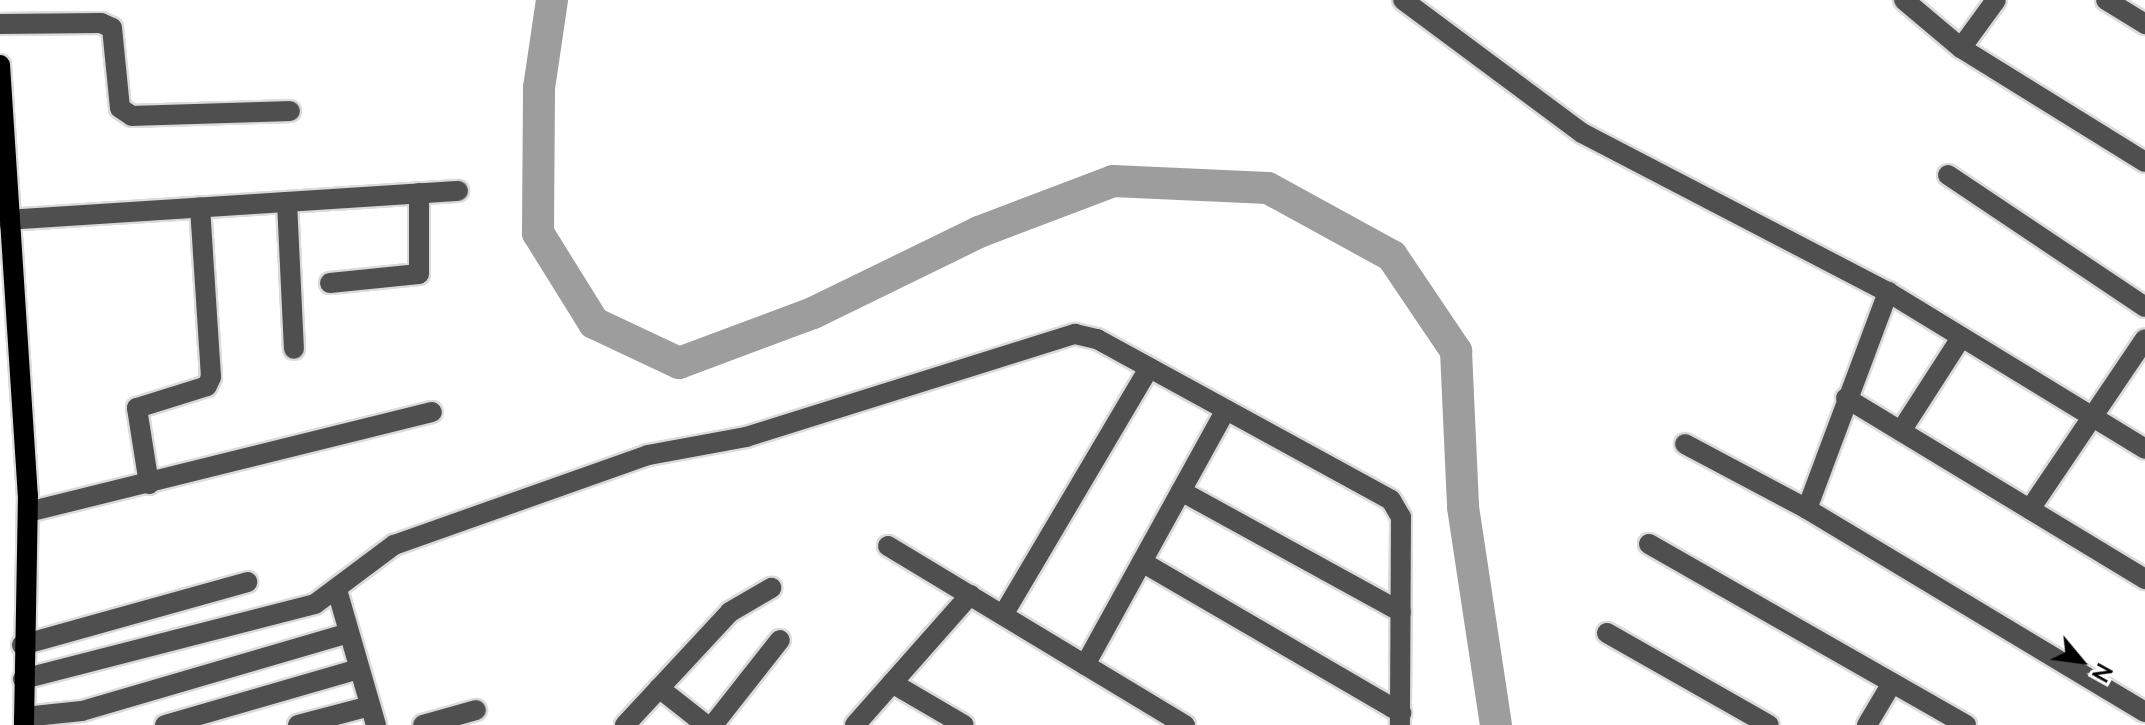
<!DOCTYPE html>
<html>
<head>
<meta charset="utf-8">
<style>
	body { margin:0 }
	#map { position:relative; width:2145px; height:725px; overflow:hidden; background:#fff; font-family:Lato,sans-serif }
	div>[style] { position:absolute }
	.river>* { height:32px; margin:-16px; padding:0 16px; transform-origin:16px; border-radius:16px; background:#9d9d9d }
	.roads { filter:drop-shadow(2px 0 #dbdbdb) drop-shadow(-2px 0 #dbdbdb) drop-shadow(0 2px #dbdbdb) drop-shadow(0 -2px #dbdbdb) }
	.minor>* { height:20px; margin:-10px; padding:0 10px; transform-origin:10px; border-radius:10px; background:#4f4f4f }
	.major>* { height:20px; margin:-10px; padding:0 10px; transform-origin:10px; border-radius:10px; background:#000 }
	span { translate:-50% -50%; white-space:nowrap; text-align:center; line-height:1.15; -webkit-text-stroke:8px #fff; paint-order:stroke }
	.north { position:absolute; left:2041px; top:621px; width:80px; height:80px; -webkit-text-stroke:6px #fff; paint-order:stroke; rotate:119deg; font-size:22px; font-weight:700; line-height:32px; text-align:center; color:#000 }
	.north::after { content:''; display:block; margin:auto; width:28px; height:36px; background:#000; clip-path:polygon(50% 0,100% 100%,50% 72%,0 100%) }
</style>
</head>
<body>
<div id="map">
	<div class="river">
		<i style="left:552px;top:0;width:89px;rotate:98.4deg"></i>
		<i style="left:539px;top:88px;width:145px;rotate:90.4deg"></i>
		<i style="left:538px;top:233px;width:106px;rotate:58.1deg"></i>
		<i style="left:594px;top:323px;width:94px;rotate:25.2deg"></i>
		<i style="left:679px;top:363px;width:143px;rotate:-20.5deg"></i>
		<i style="left:813px;top:313px;width:185px;rotate:-26deg"></i>
		<i style="left:979px;top:232px;width:143px;rotate:-20.8deg"></i>
		<i style="left:1113px;top:181px;width:155px;rotate:2.6deg"></i>
		<i style="left:1268px;top:188px;width:141px;rotate:28.7deg"></i>
		<i style="left:1392px;top:256px;width:115px;rotate:56deg"></i>
		<i style="left:1456px;top:351px;width:156px;rotate:87.4deg"></i>
		<i style="left:1463px;top:507px;width:220px;rotate:81.4deg"></i>
	</div>
	<div class="roads">
		<div class="minor">
			<i style="left:1403px;top:0;width:223px;rotate:36.6deg"></i>
			<i style="left:1582px;top:133px;width:345px;rotate:27.5deg"></i>
			<i style="left:1888px;top:292px;width:301px;rotate:31.4deg"></i>
			<i style="left:1904px;top:0;width:75px;rotate:40.1deg"></i>
			<i style="left:1961px;top:48px;width:216px;rotate:31.8deg"></i>
			<i style="left:2106px;top:0;width:46px;rotate:31.6deg"></i>
			<i style="left:0;top:24px;width:101px;rotate:-0.6deg"></i>
			<i style="left:101px;top:23px;width:12px;rotate:24deg"></i>
			<i style="left:112px;top:28px;width:80px;rotate:84.3deg"></i>
			<i style="left:120px;top:108px;width:14px;rotate:34deg"></i>
			<i style="left:132px;top:116px;width:158px;rotate:-1.8deg"></i>
			<i style="left:1961px;top:48px;width:59px;rotate:-53.9deg"></i>
			<i style="left:1948px;top:175px;width:237px;rotate:33.8deg"></i>
			<i style="left:287px;top:202px;width:147px;rotate:87.3deg"></i>
			<i style="left:7px;top:220px;width:452px;rotate:-3.7deg"></i>
			<i style="left:330px;top:283px;width:89px;rotate:-5.8deg"></i>
			<i style="left:419px;top:274px;width:81px;rotate:-90deg"></i>
			<i style="left:1846px;top:398px;width:350px;rotate:31.2deg"></i>
			<i style="left:1901px;top:431px;width:111px;rotate:-57.2deg"></i>
			<i style="left:1685px;top:444px;width:138px;rotate:28deg"></i>
			<i style="left:1807px;top:509px;width:394px;rotate:31deg"></i>
			<i style="left:149px;top:484px;width:77px;rotate:-99deg"></i>
			<i style="left:137px;top:408px;width:73px;rotate:-17.4deg"></i>
			<i style="left:207px;top:386px;width:10px;rotate:-66deg"></i>
			<i style="left:211px;top:377px;width:170px;rotate:-93.7deg"></i>
			<i style="left:1181px;top:491px;width:251px;rotate:28.8deg"></i>
			<i style="left:1807px;top:509px;width:232px;rotate:-69.5deg"></i>
			<i style="left:2030px;top:509px;width:205px;rotate:-55.9deg"></i>
			<i style="left:28px;top:512px;width:416px;rotate:-13.9deg"></i>
			<i style="left:1649px;top:544px;width:365px;rotate:29.7deg"></i>
			<i style="left:888px;top:546px;width:347px;rotate:31.1deg"></i>
			<i style="left:1142px;top:562px;width:300px;rotate:30.2deg"></i>
			<i style="left:337px;top:590px;width:141px;rotate:73.9deg"></i>
			<i style="left:1003px;top:615px;width:287px;rotate:-59.4deg"></i>
			<i style="left:1607px;top:633px;width:186px;rotate:29.6deg"></i>
			<i style="left:22px;top:645px;width:234px;rotate:-15.6deg"></i>
			<i style="left:1085px;top:665px;width:291px;rotate:-61.1deg"></i>
			<i style="left:23px;top:679px;width:301px;rotate:-14.4deg"></i>
			<i style="left:315px;top:604px;width:99px;rotate:-36.8deg"></i>
			<i style="left:394px;top:545px;width:269px;rotate:-19.5deg"></i>
			<i style="left:648px;top:455px;width:100px;rotate:-10.4deg"></i>
			<i style="left:746px;top:437px;width:345px;rotate:-17.4deg"></i>
			<i style="left:1075px;top:334px;width:23px;rotate:13deg"></i>
			<i style="left:1097px;top:339px;width:335px;rotate:28.7deg"></i>
			<i style="left:1391px;top:500px;width:20px;rotate:60deg"></i>
			<i style="left:1401px;top:517px;width:208px;rotate:90.3deg"></i>
			<i style="left:892px;top:683px;width:83px;rotate:30.3deg"></i>
			<i style="left:659px;top:688px;width:60px;rotate:38.2deg"></i>
			<i style="left:24px;top:717px;width:58px;rotate:-5.9deg"></i>
			<i style="left:82px;top:711px;width:278px;rotate:-16.3deg"></i>
			<i style="left:165px;top:725px;width:202px;rotate:-16.1deg"></i>
			<i style="left:298px;top:725px;width:74px;rotate:-14.8deg"></i>
			<i style="left:423px;top:725px;width:55px;rotate:-15.8deg"></i>
			<i style="left:625px;top:725px;width:154px;rotate:-47.1deg"></i>
			<i style="left:730px;top:612px;width:48px;rotate:-30.3deg"></i>
			<i style="left:713px;top:725px;width:108px;rotate:-51.8deg"></i>
			<i style="left:855px;top:725px;width:174px;rotate:-48.5deg"></i>
			<i style="left:1867px;top:725px;width:49px;rotate:-59.2deg"></i>
		</div>
		<div class="major">
			<i style="left:0;top:65px;width:431px;rotate:86.3deg"></i>
			<i style="left:28px;top:495px;width:230px;rotate:91deg"></i>
		</div>
	</div>
	<div class="north">N</div>
</div>
</body>
</html>
